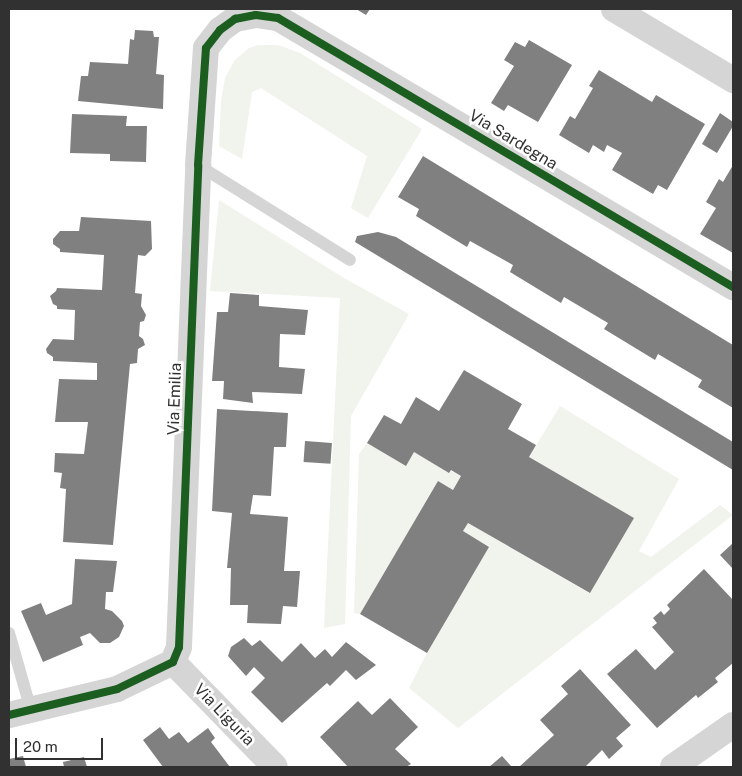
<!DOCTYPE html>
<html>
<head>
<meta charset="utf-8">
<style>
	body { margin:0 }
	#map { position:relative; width:742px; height:776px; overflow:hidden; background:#fff; font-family:"Public Sans",sans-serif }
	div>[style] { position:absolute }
	.green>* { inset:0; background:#f1f3ed }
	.building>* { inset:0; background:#808080; transform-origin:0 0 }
	.lane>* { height:12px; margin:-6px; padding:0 6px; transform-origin:6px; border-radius:6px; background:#d5d5d5 }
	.street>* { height:26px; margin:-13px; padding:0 13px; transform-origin:13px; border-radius:13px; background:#d5d5d5 }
	.cycleway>* { height:8px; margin:-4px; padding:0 4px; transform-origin:4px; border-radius:4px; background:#1b5e20 }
	span { translate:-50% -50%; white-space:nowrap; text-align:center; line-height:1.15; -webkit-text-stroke:5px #fff; paint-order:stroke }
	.street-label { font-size:16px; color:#313131 }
	.frame { position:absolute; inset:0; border:10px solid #313131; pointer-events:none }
	.scale { position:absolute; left:15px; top:738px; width:88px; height:22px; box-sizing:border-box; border:2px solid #313131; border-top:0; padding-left:6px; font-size:15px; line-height:18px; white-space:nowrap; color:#313131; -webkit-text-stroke:4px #fff; paint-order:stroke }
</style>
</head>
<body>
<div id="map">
	<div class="green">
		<i style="clip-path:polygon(258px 45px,278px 45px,300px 53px,422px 129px,368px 218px,351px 208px,367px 156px,261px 88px,252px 92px,242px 159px,219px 146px,221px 101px,225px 78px,235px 60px,249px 48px)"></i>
		<i style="clip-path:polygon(219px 200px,344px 278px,409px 314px,351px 416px,345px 624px,324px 628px,340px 298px,210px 291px)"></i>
		<i style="clip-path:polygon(560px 406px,679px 479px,639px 551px,651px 557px,720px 505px,733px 515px,458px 728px,409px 688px,427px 653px,489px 547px,463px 531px,468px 523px,589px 593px,633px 518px,529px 457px)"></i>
		<i style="clip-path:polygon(367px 443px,406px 465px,414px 452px,461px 476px,453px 490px,438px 482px,360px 614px,354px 613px,359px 454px)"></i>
	</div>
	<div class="building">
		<i style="clip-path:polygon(356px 9px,370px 9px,366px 15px)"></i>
		<i style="clip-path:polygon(135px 30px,153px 31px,154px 37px,159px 37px,156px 74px,164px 75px,163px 109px,78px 101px,81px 76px,88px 76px,90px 62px,128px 64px,130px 39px,134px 40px)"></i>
		<i style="clip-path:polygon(529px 40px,572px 65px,538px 122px,508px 105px,504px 111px,491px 103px,514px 66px,504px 60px,515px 42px,525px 47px)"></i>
		<i style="clip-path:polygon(599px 70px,652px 102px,656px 95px,705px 124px,667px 190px,658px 185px,653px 194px,612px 170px,622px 153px,607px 145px,604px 152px,593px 145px,589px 153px,559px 135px,570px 116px,575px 119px,593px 88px,589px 86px)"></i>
		<i style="clip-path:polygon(720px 113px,733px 122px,733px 126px,717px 153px,702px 144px)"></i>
		<i style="clip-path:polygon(72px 114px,127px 116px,126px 126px,147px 126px,146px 162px,110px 161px,110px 154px,70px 153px)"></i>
		<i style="clip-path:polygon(423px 156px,733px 345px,733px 408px,698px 387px,702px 380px,658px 354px,655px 360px,604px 329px,608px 323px,564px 297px,561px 303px,510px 272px,513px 265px,470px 241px,467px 247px,416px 216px,419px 209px,398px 197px)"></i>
		<i style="clip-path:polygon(733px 165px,733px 253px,700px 234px,716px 208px,706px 202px,719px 179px,723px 182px)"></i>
		<i style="clip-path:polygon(81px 217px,151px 221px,152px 249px,145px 256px,138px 255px,135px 293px,142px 294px,141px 306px,146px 315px,144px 321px,140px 322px,139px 336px,143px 339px,145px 345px,138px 349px,137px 363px,130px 364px,113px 545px,63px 542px,66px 489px,60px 488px,62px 473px,54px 472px,55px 453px,84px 454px,88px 422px,55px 422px,59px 379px,97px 380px,97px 363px,53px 361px,53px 357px,47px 353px,46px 349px,53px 339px,74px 340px,75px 310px,57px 309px,57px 306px,53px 304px,50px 296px,56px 291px,57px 288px,102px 290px,104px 255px,60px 252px,60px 249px,53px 244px,53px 239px,60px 231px,79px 231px)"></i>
		<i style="clip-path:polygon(378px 232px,396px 237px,733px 442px,733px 470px,355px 242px,357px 236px)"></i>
		<i style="clip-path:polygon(230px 293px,259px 295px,259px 306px,308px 310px,305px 335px,280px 334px,279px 367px,305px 369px,302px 394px,252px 392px,253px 403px,223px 399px,224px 381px,212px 381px,217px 312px,228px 312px)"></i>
		<i style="clip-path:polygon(464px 370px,522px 404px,508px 429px,536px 445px,529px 457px,634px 518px,590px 593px,468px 523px,463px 531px,489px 547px,427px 653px,360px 614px,438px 481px,453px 490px,461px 476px,451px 470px,449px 473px,414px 452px,406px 466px,367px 443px,384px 415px,401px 424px,416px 397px,439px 411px)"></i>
		<i style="clip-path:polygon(217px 409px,288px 413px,286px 447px,274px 447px,271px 496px,253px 495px,250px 514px,288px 517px,284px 571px,300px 571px,297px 607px,283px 606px,281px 624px,247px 623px,248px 605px,230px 605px,231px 568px,227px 568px,232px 513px,212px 511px)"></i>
		<i style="left:305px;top:441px;width:27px;height:21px;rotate:4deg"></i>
		<i style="clip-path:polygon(733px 543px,733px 569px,720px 555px)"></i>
		<i style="clip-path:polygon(75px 559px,117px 561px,113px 592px,106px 592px,105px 609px,112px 611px,122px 621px,124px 626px,119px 637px,110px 643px,100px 643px,90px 633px,80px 637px,83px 645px,43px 662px,21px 611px,41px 603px,46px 615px,72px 604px)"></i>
		<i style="clip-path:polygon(704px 569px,733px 600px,733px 663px,715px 678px,718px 682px,698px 698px,696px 695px,657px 728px,607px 674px,636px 649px,655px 670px,674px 652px,652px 627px,657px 623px,653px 618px,661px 611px,664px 615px,670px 609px,667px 605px)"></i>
		<i style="clip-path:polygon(244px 638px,252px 646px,260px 640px,282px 662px,301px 643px,315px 658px,325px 649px,332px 657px,346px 642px,376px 665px,356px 680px,346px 670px,330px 686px,327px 683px,282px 723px,251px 692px,265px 678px,254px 667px,246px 676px,228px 656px,231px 647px)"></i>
		<i style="clip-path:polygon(580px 669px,631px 725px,616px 738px,623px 746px,609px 759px,602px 750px,585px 767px,519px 767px,554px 735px,540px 720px,568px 694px,561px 686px)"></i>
		<i style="clip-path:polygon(390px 698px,418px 727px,395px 749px,411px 764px,406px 767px,348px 767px,320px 737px,358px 701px,372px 715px)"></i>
		<i style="clip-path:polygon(160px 727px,169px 739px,179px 732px,188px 743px,208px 728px,215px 738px,211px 742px,230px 767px,163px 767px,143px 740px)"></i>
		<i style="clip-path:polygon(23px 756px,26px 767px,9px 767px,9px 759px)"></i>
		<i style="clip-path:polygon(502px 756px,512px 767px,489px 767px)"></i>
		<i style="clip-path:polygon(84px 757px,87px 767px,64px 767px,63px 762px)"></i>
	</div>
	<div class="lane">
		<i style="left:198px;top:165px;width:179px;rotate:32deg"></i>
		<i style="left:9px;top:633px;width:80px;rotate:74.1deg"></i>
	</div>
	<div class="street">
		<i style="left:614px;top:9px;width:139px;rotate:30.8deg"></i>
		<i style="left:173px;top:662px;width:146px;rotate:45.8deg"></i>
		<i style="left:9px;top:715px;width:111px;rotate:-13.5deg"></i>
		<i style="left:117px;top:689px;width:62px;rotate:-25.7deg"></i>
		<i style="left:173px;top:662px;width:16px;rotate:-68deg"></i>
		<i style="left:179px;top:647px;width:482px;rotate:-87.7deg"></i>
		<i style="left:198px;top:165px;width:117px;rotate:-86.1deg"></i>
		<i style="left:206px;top:48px;width:23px;rotate:-52deg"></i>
		<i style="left:220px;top:30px;width:19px;rotate:-36deg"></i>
		<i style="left:235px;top:19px;width:21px;rotate:-11deg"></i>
		<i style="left:256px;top:15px;width:22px;rotate:8deg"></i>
		<i style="left:278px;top:18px;width:529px;rotate:30.59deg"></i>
		<i style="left:673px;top:767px;width:73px;rotate:-35deg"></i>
	</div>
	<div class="cycleway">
		<i style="left:9px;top:715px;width:111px;rotate:-13.5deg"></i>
		<i style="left:117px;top:689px;width:62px;rotate:-25.7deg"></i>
		<i style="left:173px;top:662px;width:16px;rotate:-68deg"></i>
		<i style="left:179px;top:647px;width:482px;rotate:-87.7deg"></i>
		<i style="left:198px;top:165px;width:117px;rotate:-86.1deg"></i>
		<i style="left:206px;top:48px;width:23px;rotate:-52deg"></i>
		<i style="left:220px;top:30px;width:19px;rotate:-36deg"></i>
		<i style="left:235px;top:19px;width:21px;rotate:-11deg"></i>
		<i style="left:256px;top:15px;width:22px;rotate:8deg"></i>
		<i style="left:278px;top:18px;width:529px;rotate:30.59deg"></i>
	</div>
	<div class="street-label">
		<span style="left:513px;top:140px;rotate:31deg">Via Sardegna</span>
		<span style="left:175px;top:399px;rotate:-88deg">Via Emilia</span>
		<span style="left:224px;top:715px;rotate:46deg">Via Liguria</span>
	</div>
	<div class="frame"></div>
	<div class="scale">20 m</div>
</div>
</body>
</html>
